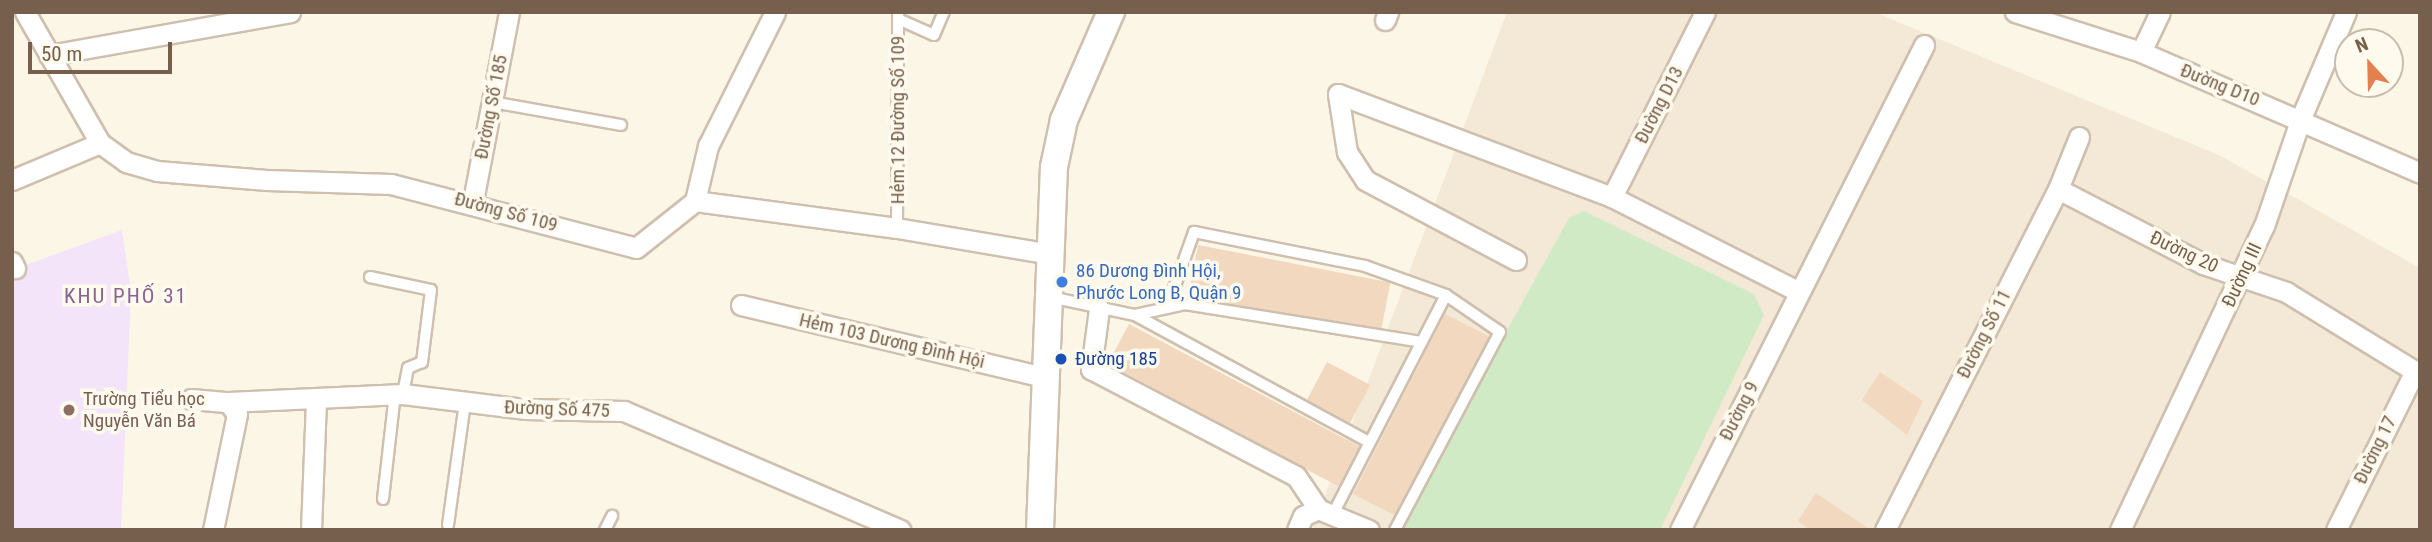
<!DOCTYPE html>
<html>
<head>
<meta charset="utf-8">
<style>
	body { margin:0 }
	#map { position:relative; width:2432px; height:542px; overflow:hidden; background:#fcf6e7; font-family:"Roboto Condensed",sans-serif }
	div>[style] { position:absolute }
	.residential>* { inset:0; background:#f4e9d6 }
	.education>* { inset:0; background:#f3e4f9 }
	.green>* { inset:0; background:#d1eac6 }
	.building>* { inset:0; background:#f1d8bf; transform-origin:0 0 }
	.roads { filter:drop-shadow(2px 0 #cebfae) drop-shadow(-2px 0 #cebfae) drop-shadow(0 2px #cebfae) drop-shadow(0 -2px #cebfae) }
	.lane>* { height:10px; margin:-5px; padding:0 5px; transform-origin:5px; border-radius:5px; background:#fff }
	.street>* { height:19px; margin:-9.5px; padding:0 9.5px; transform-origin:9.5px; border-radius:9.5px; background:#fff }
	.secondary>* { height:26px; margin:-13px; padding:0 13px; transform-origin:13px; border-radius:13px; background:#fff }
	.dots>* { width:19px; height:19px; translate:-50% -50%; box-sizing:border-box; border:4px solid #fffaee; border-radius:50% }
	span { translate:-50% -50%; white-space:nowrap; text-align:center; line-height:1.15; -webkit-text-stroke:7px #fffaee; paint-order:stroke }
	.street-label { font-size:19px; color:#765f4c }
	.shop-label { font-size:19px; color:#366cbe }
	.left { translate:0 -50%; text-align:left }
	.transit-label { font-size:19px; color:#164399 }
	.education-label { font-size:19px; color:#785e54 }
	.neighbourhood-label { font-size:21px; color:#886392; letter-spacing:2px }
	.frame { position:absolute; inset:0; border:14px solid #765f4c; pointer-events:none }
	.north { position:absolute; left:2334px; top:28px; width:70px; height:70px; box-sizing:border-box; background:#fffaee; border:2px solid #c8bcad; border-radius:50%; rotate:338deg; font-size:19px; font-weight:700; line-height:28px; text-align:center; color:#765f4c }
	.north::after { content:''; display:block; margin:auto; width:24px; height:32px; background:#e47f4e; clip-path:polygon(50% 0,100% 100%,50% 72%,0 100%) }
	.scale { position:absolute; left:28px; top:42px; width:144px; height:32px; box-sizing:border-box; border:4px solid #765f4c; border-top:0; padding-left:9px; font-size:21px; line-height:24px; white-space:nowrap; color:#765f4c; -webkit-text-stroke:5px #fffaee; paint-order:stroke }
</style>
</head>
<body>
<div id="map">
	<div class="residential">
		<i style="clip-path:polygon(1507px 12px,1874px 12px,2221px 156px,2420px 268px,2420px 530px,1312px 530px)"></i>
	</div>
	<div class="education">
		<i style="clip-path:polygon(122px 230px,131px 291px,121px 530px,12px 530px,12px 270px)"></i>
	</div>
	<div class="green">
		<i style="clip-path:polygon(1584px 211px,1754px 294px,1764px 315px,1660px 530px,1401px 530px,1398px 527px,1569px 218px)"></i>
	</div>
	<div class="building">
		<i style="left:1198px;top:245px;width:196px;height:52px;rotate:11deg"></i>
		<i style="left:1445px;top:314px;width:49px;height:202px;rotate:27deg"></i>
		<i style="left:1129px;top:324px;width:261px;height:45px;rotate:28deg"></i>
		<i style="left:1327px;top:362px;width:49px;height:43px;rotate:28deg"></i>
		<i style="clip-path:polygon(1880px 372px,1923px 401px,1907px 435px,1862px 400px)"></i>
		<i style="clip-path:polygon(1816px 493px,1871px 530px,1810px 530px,1798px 521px)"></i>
	</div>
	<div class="roads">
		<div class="lane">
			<i style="left:898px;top:19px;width:39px;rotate:24deg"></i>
			<i style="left:934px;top:35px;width:25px;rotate:-67deg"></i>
			<i style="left:492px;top:102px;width:131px;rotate:10.1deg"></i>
			<i style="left:897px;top:228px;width:216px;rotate:-89.7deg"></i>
			<i style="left:370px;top:277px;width:62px;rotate:12deg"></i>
			<i style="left:431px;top:290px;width:73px;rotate:97.1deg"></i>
			<i style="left:422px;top:362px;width:15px;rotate:157deg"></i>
			<i style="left:408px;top:368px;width:26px;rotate:101deg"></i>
			<i style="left:1050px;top:297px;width:87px;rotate:12deg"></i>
			<i style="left:1135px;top:315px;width:266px;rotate:28.5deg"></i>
			<i style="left:1167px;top:308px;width:81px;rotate:-70.4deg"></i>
			<i style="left:1194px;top:232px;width:174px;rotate:11.2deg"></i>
			<i style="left:1365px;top:266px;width:86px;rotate:19.7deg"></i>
			<i style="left:1446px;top:295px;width:246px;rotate:117.3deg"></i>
			<i style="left:1135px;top:315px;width:51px;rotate:-12.4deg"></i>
			<i style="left:1185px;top:304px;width:239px;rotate:9.1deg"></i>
			<i style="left:383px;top:499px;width:106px;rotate:-83.5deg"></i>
			<i style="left:448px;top:525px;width:123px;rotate:-82.1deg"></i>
			<i style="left:605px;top:530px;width:16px;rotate:-63deg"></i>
			<i style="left:1395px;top:530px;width:224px;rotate:-62.1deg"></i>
			<i style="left:1500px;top:332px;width:65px;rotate:-145.6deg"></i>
		</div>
		<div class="street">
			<i style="left:25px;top:12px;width:151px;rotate:60.2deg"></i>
			<i style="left:100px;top:143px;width:32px;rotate:36deg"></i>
			<i style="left:126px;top:162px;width:32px;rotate:16deg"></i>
			<i style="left:157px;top:171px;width:110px;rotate:4.7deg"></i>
			<i style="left:267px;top:180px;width:124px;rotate:1.8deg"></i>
			<i style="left:391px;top:184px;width:253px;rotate:14.6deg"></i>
			<i style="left:636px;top:248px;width:75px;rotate:-38.5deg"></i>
			<i style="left:695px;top:201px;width:204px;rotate:7.6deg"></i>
			<i style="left:897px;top:228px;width:155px;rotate:9.6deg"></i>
			<i style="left:2015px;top:12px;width:132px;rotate:17.6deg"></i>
			<i style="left:2141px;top:52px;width:304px;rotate:23.4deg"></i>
			<i style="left:1385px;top:20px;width:9px;rotate:-69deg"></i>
			<i style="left:2141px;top:52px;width:44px;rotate:-64.6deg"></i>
			<i style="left:49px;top:55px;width:245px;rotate:-10.1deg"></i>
			<i style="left:1338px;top:94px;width:293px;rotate:20.6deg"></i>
			<i style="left:1612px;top:197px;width:210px;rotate:26.9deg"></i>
			<i style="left:1338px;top:94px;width:59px;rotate:81.2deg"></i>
			<i style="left:1347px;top:152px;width:33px;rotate:57deg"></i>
			<i style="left:1365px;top:180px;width:171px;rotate:27.9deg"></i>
			<i style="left:12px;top:180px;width:95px;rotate:-22.8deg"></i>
			<i style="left:2058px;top:189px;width:163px;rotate:27.3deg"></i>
			<i style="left:2203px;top:264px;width:88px;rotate:18.6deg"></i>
			<i style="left:2286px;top:292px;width:157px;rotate:31.5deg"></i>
			<i style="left:1612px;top:197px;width:207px;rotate:-63.3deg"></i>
			<i style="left:473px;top:201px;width:192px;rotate:-79.2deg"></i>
			<i style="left:695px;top:201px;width:57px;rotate:-76.7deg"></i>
			<i style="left:708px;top:146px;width:150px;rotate:-63.4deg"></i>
			<i style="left:12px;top:262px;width:7px;rotate:63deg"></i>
			<i style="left:741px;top:305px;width:311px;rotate:13.4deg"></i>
			<i style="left:1099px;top:309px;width:61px;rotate:97.6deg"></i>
			<i style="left:1091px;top:369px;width:231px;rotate:27.6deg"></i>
			<i style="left:1296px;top:476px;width:40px;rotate:56deg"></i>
			<i style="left:191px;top:399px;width:37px;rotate:5deg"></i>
			<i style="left:228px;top:402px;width:175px;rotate:-2.6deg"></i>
			<i style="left:403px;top:394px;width:124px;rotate:7deg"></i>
			<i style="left:526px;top:409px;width:98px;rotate:1.2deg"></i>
			<i style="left:624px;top:411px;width:301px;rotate:23.3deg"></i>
			<i style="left:1318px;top:509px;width:55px;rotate:22.4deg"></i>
			<i style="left:213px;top:530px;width:118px;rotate:-78.3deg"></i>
			<i style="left:237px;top:414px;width:15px;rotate:-127deg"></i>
			<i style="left:311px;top:530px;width:132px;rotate:-87.8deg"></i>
			<i style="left:1297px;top:530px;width:15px;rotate:-67deg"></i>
			<i style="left:1303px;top:516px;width:17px;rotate:-25deg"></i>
			<i style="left:1680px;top:530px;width:543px;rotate:-63.29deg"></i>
			<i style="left:1885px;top:530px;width:382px;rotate:-63.1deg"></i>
			<i style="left:2058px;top:189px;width:56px;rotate:-68deg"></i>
			<i style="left:2120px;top:530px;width:336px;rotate:-64.7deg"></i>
			<i style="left:2264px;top:226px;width:114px;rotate:-71.1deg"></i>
			<i style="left:2301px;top:118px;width:115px;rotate:-67deg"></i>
			<i style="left:2336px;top:530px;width:178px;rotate:-63.6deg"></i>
		</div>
		<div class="secondary">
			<i style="left:1040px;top:530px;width:363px;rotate:-87.8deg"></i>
			<i style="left:1054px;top:167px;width:48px;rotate:-78deg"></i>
			<i style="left:1064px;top:120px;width:118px;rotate:-66.5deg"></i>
		</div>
	</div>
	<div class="dots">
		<i style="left:1062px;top:282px;background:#3f7fe0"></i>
		<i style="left:1061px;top:359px;background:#1a4fb4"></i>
		<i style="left:69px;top:410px;background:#8d6e63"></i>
	</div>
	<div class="street-label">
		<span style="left:2220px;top:85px;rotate:22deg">Đường D10</span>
		<span style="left:1659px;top:105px;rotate:-63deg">Đường D13</span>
		<span style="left:491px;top:107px;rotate:-79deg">Đường Số 185</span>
		<span style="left:898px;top:120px;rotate:-90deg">Hẻm 12 Đường Số 109</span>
		<span style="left:506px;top:212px;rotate:15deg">Đường Số 109</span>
		<span style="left:2184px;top:252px;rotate:25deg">Đường 20</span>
		<span style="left:2242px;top:275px;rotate:-65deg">Đường III</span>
		<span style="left:1984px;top:334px;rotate:-63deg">Đường Số 11</span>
		<span style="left:892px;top:341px;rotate:13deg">Hẻm 103 Dương Đình Hội</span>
		<span style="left:557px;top:409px;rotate:2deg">Đường Số 475</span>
		<span style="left:1739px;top:411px;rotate:-63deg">Đường 9</span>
		<span style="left:2375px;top:450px;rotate:-64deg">Đường 17</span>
	</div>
	<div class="shop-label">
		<span class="left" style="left:1076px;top:282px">86 Dương Đình Hội,<br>Phước Long B, Quận 9</span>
	</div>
	<div class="transit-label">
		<span class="left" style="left:1075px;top:359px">Đường 185</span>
	</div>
	<div class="education-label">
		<span class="left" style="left:83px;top:410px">Trường Tiểu học<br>Nguyễn Văn Bá</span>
	</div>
	<div class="neighbourhood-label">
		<span style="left:126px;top:296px">KHU PHỐ 31</span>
	</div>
	<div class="frame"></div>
	<div class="north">N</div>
	<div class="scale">50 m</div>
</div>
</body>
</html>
